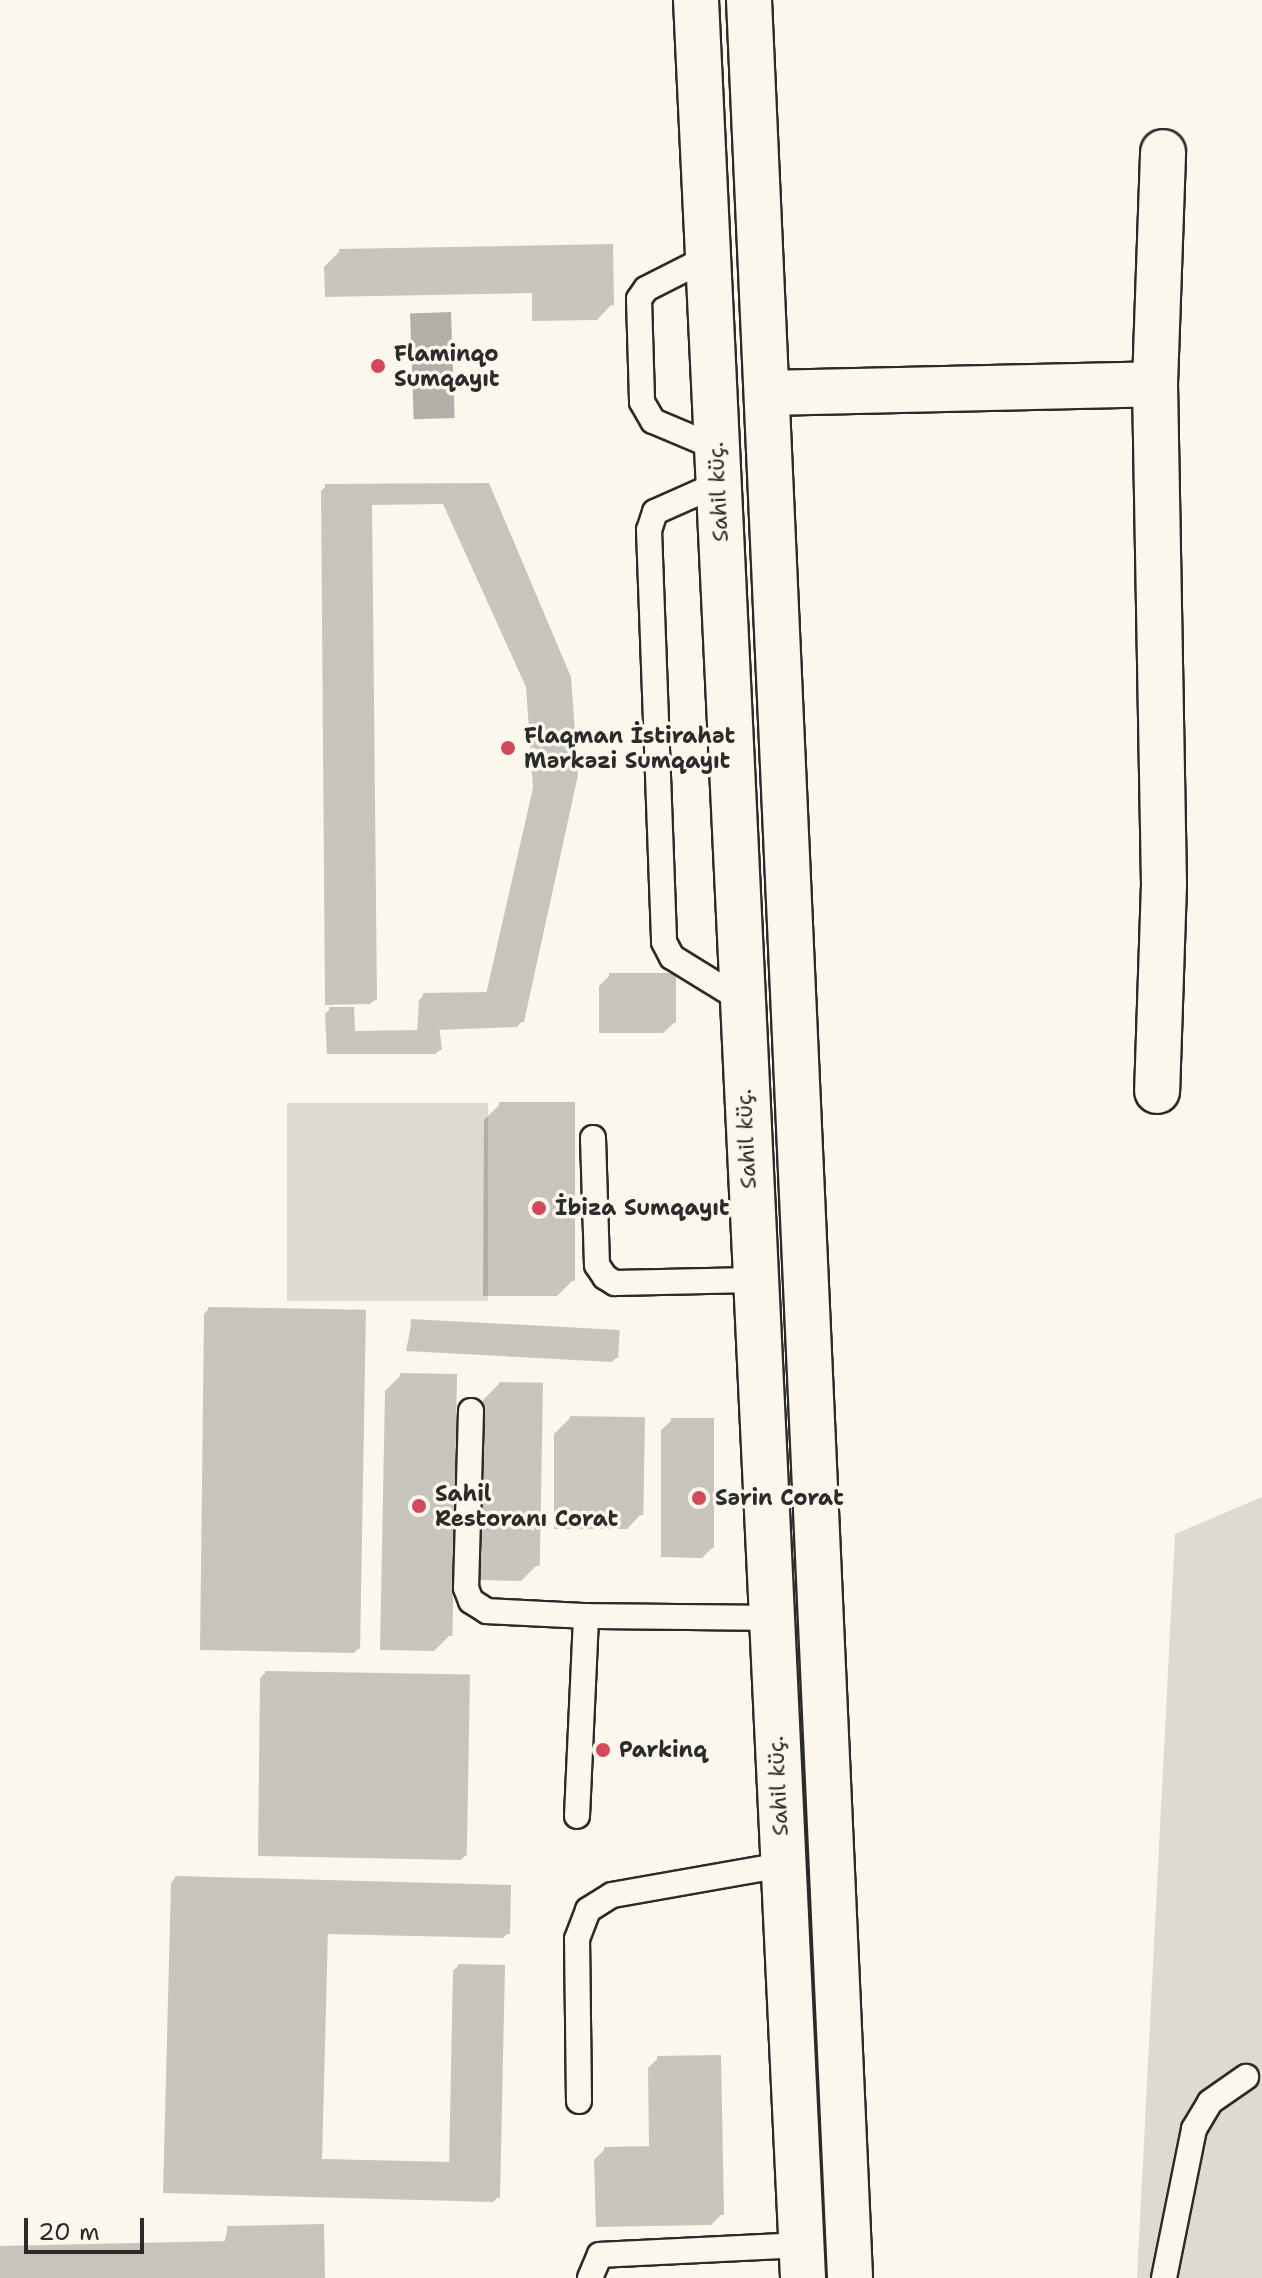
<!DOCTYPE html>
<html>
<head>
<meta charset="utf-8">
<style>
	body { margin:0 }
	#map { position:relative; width:1262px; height:2278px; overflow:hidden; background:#fbf7ec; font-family:"Shantell Sans",sans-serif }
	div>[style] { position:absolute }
	.green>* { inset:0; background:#dddad0; transform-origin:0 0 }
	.water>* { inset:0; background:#b1afa7; transform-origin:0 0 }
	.shadow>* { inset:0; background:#0003 }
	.building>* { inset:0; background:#c7c4bc; transform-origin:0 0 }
	.roads { filter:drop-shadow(2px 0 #2b2b2b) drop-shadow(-2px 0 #2b2b2b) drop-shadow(0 2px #2b2b2b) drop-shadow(0 -2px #2b2b2b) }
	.service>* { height:24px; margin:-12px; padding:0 12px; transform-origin:12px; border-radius:12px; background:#fbf7ec }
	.minor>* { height:44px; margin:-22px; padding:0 22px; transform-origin:22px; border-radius:22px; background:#fbf7ec }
	.primary>* { height:44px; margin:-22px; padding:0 22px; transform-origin:22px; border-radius:22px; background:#fbf7ec }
	.dots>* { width:22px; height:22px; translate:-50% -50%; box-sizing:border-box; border:4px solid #fbf7ec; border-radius:50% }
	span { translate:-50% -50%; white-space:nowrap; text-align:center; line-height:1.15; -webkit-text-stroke:7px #fbf7ec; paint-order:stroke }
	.poi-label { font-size:22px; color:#2b2b2b; font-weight:700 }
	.left { translate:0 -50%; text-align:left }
	.street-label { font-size:22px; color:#2b2b2b }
	.scale { position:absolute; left:24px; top:2218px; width:120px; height:36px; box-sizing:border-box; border:4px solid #2b2b2b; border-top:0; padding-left:10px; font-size:24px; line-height:28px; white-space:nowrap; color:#2b2b2b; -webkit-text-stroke:6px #fbf7ec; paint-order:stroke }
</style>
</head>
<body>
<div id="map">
	<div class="green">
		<i style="left:488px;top:1103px;width:198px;height:201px;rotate:90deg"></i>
		<i style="clip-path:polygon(1262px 1497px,1262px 2278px,1137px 2278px,1175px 1534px)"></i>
	</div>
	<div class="water">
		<i style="left:451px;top:312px;width:106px;height:41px;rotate:88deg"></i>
	</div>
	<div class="shadow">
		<i style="clip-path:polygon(611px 246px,612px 304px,597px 320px,532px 321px,532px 293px,325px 297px,324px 267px,340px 251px)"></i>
		<i style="clip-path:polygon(487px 485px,569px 677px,522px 1021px,517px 1027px,437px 1030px,440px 1050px,435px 1054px,327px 1054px,325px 1014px,330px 1009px,353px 1033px,417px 1032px,419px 1000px,424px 995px,486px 994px,533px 788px,526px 687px,443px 504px,370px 505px,375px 1000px,370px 1004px,325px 1005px,321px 491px,326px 486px)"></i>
		<i style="clip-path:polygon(610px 975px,674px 1023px,663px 1033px,599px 1033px,599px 986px)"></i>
		<i style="clip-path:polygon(500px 1104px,573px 1280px,557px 1296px,483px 1296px,484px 1120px)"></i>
		<i style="clip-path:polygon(209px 1309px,359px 1648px,354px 1653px,200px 1650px,204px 1314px)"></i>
		<i style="clip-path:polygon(412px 1321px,617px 1357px,612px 1362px,406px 1351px)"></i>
		<i style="clip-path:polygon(401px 1375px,450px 1635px,434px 1651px,380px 1650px,385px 1391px)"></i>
		<i style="clip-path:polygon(499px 1384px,537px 1565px,521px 1581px,480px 1580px,483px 1400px)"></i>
		<i style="clip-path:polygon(570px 1418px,642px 1513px,627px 1529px,554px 1529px,554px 1434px)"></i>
		<i style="clip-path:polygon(672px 1420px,713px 1547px,702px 1558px,661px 1557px,661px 1430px)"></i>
		<i style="clip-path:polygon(265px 1673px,466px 1855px,461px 1860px,258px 1856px,260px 1678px)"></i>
		<i style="clip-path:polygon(175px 1878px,508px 1933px,503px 1938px,326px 1934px,320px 2161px,449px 2164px,453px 1971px,458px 1966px,498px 2197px,493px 2202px,163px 2193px,171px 1883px)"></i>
		<i style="clip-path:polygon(658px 2058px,722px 2214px,711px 2225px,596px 2227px,594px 2160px,605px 2149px,649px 2148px,648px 2068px)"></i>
		<i style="clip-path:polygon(228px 2228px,323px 2278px,0 2278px,0 2248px,224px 2243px)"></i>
	</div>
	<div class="building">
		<i style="clip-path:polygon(613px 244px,614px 305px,547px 306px,547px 278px,340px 282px,339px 249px)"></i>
		<i style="clip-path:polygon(489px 483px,571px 677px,578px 775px,524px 1022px,439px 1026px,442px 1050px,331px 1050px,329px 1007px,354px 1007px,355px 1031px,421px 1030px,423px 993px,489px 992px,537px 781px,530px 682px,447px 500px,372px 501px,377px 1000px,329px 1001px,325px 484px)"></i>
		<i style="left:609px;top:973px;width:67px;height:50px"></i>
		<i style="left:499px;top:1102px;width:76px;height:179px"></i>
		<i style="left:208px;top:1307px;width:158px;height:339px;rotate:1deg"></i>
		<i style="left:411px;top:1319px;width:209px;height:28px;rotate:3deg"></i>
		<i style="left:400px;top:1373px;width:57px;height:262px;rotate:1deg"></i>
		<i style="left:499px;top:1382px;width:44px;height:183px;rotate:1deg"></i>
		<i style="left:570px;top:1416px;width:75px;height:98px;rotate:1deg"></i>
		<i style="left:671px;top:1418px;width:43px;height:130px"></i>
		<i style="left:265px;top:1671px;width:205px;height:181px;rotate:1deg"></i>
		<i style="clip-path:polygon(175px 1876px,511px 1885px,510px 1934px,328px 1930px,322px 2159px,452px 2162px,458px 1964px,505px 1965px,500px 2198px,167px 2189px)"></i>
		<i style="clip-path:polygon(721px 2055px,724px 2215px,606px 2217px,604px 2147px,659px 2146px,657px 2056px)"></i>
		<i style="clip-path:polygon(324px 2224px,325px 2278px,0 2278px,0 2246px,228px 2241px,227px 2226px)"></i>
	</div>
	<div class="roads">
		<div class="service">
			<i style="left:707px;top:258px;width:68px;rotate:153.1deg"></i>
			<i style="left:646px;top:289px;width:12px;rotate:125deg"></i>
			<i style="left:639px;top:299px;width:103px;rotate:88.3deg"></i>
			<i style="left:642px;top:402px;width:22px;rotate:60deg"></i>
			<i style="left:653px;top:421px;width:67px;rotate:22.8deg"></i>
			<i style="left:718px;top:484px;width:69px;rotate:156deg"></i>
			<i style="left:655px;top:512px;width:19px;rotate:108deg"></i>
			<i style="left:649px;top:530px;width:412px;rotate:87.9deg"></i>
			<i style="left:664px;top:942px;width:17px;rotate:62deg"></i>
			<i style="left:672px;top:957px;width:80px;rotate:31.7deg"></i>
			<i style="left:593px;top:1138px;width:127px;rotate:88.2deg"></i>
			<i style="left:597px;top:1265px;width:14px;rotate:56deg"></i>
			<i style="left:605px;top:1277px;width:12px;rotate:31deg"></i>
			<i style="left:615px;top:1283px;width:138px;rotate:-1.2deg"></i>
			<i style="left:471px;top:1411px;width:177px;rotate:91.6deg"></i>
			<i style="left:466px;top:1588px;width:14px;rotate:69deg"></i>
			<i style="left:471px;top:1601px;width:19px;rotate:32deg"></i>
			<i style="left:487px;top:1611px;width:99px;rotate:2.9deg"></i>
			<i style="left:577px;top:1816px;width:200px;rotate:-87.4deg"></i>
			<i style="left:586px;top:1616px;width:182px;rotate:0.6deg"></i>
			<i style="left:579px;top:2101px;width:162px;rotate:-90.7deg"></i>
			<i style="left:577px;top:1939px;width:31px;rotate:-69deg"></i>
			<i style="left:588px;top:1910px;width:28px;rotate:-32deg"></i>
			<i style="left:612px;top:1895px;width:173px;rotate:-10deg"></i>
			<i style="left:590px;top:2278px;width:25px;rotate:-67deg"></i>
			<i style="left:600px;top:2255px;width:201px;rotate:-2.8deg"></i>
			<i style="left:1164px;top:2278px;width:152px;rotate:-78.6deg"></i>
			<i style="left:1194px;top:2129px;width:31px;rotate:-59deg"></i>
			<i style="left:1210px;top:2102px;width:44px;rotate:-34.8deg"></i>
		</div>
		<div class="minor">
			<i style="left:1155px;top:384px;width:500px;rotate:88.97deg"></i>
			<i style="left:1164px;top:884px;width:207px;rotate:91.9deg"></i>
			<i style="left:767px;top:393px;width:388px;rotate:-1.3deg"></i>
			<i style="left:1155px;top:384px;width:232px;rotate:-88deg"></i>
		</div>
		<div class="primary">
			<i style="left:696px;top:0;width:2281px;rotate:87.31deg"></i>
			<i style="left:749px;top:0;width:2280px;rotate:87.46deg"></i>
		</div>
	</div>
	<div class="dots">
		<i style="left:378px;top:366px;background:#d1495b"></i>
		<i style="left:508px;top:748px;background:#d1495b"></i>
		<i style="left:539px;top:1208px;background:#d1495b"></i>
		<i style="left:699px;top:1498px;background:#d1495b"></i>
		<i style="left:419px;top:1506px;background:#d1495b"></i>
		<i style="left:603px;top:1750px;background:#d1495b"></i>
	</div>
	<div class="poi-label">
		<span class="left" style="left:394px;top:366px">Flaminqo<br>Sumqayıt</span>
		<span class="left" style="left:524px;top:748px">Flaqman İstirahət<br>Mərkəzi Sumqayıt</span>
		<span class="left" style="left:555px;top:1208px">İbiza Sumqayıt</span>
		<span class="left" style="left:435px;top:1506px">Sahil<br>Restoranı Corat</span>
		<span class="left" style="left:715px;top:1498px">Sərin Corat</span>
		<span class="left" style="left:619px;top:1750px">Parkinq</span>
	</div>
	<div class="street-label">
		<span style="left:718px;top:492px;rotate:-93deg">Sahil küç.</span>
		<span style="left:746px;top:1139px;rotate:-93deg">Sahil küç.</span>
		<span style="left:778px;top:1786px;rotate:-93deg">Sahil küç.</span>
	</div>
	<div class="scale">20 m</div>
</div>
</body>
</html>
